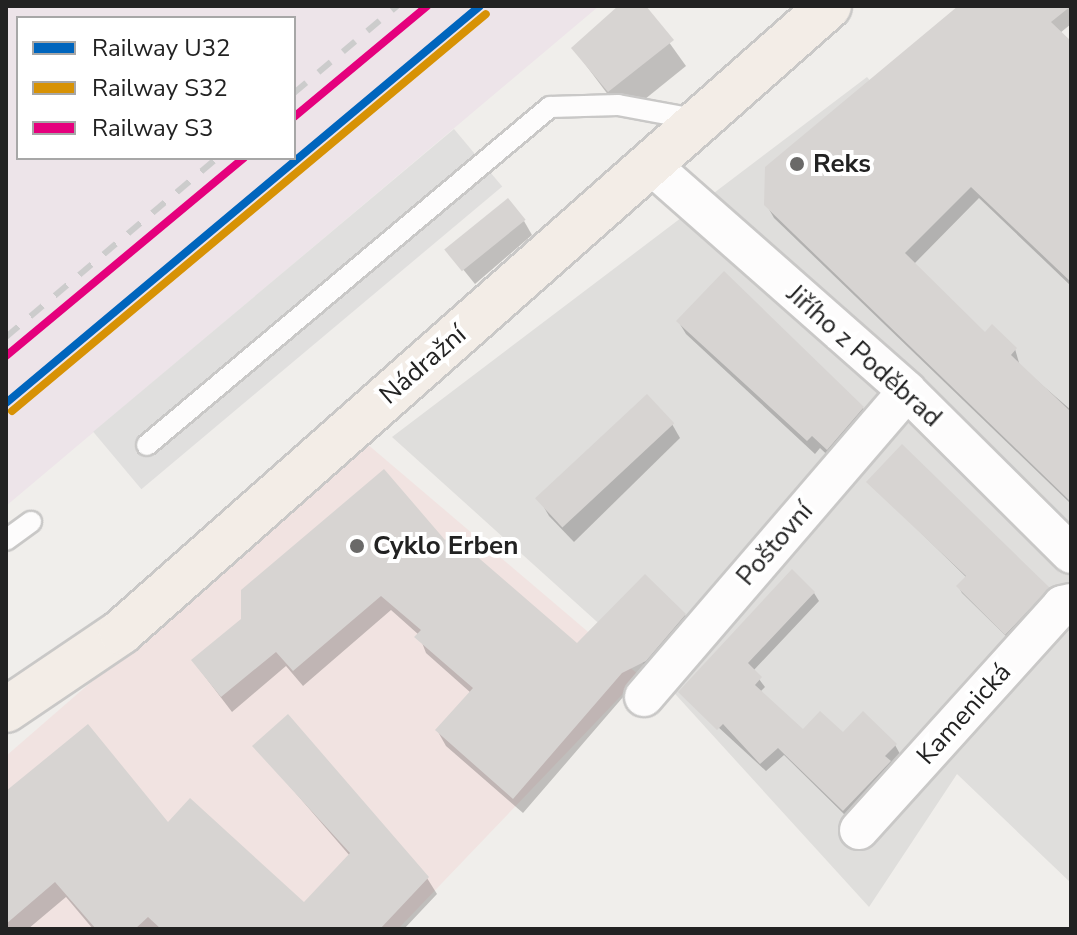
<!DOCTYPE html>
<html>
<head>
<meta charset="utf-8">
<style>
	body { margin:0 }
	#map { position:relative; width:1077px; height:935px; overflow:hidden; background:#f0eeeb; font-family:"Nunito Sans",sans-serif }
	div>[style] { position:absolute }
	.residential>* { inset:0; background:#dfdedc }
	.commercial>* { inset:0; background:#f1e3e1 }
	.industrial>* { inset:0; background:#ede4e9 }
	.parking>* { inset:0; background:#e0dfde; transform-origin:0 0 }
	.shadow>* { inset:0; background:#0003 }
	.building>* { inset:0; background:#d7d4d2; transform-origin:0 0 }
	.roads { filter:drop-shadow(2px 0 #c9c8c7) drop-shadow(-2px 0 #c9c8c7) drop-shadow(0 2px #c9c8c7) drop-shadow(0 -2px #c9c8c7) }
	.lane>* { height:20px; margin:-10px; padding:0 10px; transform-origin:10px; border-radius:10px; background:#fdfcfc }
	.street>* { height:38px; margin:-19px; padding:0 19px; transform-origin:19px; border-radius:19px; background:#fdfcfc }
	.primary>* { height:44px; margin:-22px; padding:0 22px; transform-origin:22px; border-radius:22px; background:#f3ede7 }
	.rail>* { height:6px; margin-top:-3px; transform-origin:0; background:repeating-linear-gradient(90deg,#ccc 0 16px,transparent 0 32px) }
	.rail-1>* { height:8px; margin:-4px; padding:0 4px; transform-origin:4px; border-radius:4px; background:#0065bd }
	.rail-2>* { height:8px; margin:-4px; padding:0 4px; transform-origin:4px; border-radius:4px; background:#d79205 }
	.rail-3>* { height:8px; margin:-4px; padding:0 4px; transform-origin:4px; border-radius:4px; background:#e5007d }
	.dots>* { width:22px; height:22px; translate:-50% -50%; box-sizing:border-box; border:4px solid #fff; border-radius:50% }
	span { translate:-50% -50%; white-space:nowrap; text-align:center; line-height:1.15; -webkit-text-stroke:8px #fff; paint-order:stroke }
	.poi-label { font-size:26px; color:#222; font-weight:700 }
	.left { translate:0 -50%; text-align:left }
	.street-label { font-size:26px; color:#222 }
	.frame { position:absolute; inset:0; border:8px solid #222; pointer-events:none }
	.legend { position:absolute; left:16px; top:16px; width:280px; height:144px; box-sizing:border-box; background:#fff; border:2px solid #a7a7a7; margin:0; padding:10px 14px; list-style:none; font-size:24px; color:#222 }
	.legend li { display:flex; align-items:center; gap:16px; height:40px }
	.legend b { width:40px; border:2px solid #a7a7a7 }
</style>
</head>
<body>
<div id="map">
	<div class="residential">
		<i style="clip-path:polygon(867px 77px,912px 130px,1071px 282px,1071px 883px,957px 774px,869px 907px,667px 685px,392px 437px)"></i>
	</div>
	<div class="commercial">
		<i style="clip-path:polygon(366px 443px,640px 676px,398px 929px,6px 929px,6px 756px)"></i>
	</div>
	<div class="industrial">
		<i style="clip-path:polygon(evenodd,6px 6px,599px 6px,6px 506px,6px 6px,18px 18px,294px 18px,294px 158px,18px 158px,18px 18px)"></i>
	</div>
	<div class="parking">
		<i style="left:454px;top:129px;width:75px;height:471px;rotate:50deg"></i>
	</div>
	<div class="shadow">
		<i style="clip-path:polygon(624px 6px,643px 6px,686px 66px,624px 116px,573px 48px)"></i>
		<i style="clip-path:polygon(960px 6px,1071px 6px,1071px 24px,1060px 33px,1071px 44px,1071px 286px,979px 198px,914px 264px,985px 335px,1015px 349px,1020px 366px,1071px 410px,1071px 504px,774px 218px,766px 204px)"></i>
		<i style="clip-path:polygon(524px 221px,532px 235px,475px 284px,449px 252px)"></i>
		<i style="clip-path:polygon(678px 321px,863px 408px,871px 422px,836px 463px,820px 448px,815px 454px,686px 334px)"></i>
		<i style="clip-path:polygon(672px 424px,680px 438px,574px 542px,549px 516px,541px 502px)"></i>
		<i style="clip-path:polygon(869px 482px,1048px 589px,1052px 595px,1010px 640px,962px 593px,958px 586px,967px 578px)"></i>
		<i style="clip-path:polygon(445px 543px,577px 646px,685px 615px,694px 631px,630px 689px,523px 813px,446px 746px,437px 730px,471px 693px,426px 653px,419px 635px,391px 610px,303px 686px,286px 666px,232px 712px,193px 661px)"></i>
		<i style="clip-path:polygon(814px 593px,819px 601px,753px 671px,765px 687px,760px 692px,803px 732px,895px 745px,900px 754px,890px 764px,894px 771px,848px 818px,784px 755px,766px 771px,680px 692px)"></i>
		<i style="clip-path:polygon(255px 746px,427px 878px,437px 894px,404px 929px,93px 929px,66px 897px,28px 929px,6px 929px,6px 795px,168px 825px,305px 905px,350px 856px)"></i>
	</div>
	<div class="building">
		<i style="clip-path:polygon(618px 6px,646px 6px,674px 40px,608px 92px,571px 48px)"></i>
		<i style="clip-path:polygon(958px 6px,1071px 6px,1051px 22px,1071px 41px,1071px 282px,971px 187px,905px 253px,985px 332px,992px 324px,1017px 348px,1011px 355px,1071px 412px,1071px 502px,764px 205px,765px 167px)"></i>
		<i style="left:508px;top:198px;width:28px;height:82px;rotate:51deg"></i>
		<i style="clip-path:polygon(724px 271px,864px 407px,827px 450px,812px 436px,807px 441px,676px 321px)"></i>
		<i style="left:647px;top:394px;width:40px;height:153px;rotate:47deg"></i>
		<i style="clip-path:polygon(902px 444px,1050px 588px,1005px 635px,956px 586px,966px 576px,866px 482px)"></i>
		<i style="clip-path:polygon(384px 469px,445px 540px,451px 534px,577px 643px,645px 574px,686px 614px,646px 661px,622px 673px,513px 799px,435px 730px,473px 688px,414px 637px,421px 630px,381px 596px,293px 671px,276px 652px,221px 697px,191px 660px,241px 619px,241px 590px)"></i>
		<i style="clip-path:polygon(792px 569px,815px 592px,748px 663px,762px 677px,755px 685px,803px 729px,820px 711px,843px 732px,863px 711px,897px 744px,885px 756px,891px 761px,843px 811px,778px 748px,760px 764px,723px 724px,717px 730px,678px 692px)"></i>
		<i style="clip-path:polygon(288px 714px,429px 877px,380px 929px,161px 929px,148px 917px,135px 929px,96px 929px,55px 882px,6px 924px,6px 791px,88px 724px,168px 822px,190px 798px,304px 902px,350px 853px,252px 746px)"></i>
	</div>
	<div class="roads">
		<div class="lane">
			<i style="left:147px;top:445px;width:526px;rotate:-39.99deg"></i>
			<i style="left:550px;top:107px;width:68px;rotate:-1.7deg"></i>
			<i style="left:618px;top:105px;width:82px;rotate:10.5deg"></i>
			<i style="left:6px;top:540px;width:31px;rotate:-36deg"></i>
		</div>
		<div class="street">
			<i style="left:651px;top:165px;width:341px;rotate:41.4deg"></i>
			<i style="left:907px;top:391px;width:231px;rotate:44.8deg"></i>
			<i style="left:644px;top:697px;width:403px;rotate:-49.3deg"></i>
			<i style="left:859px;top:830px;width:303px;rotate:-47.9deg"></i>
			<i style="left:1062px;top:605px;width:9px;rotate:-13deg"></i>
		</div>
		<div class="primary">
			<i style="left:6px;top:710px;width:139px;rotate:-34.1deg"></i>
			<i style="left:121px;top:632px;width:945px;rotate:-41.48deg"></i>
		</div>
	</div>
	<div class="rail">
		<i style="left:294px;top:93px;width:135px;rotate:-40.2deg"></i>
		<i style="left:6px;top:337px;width:277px;rotate:-40.3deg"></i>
	</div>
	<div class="rail-1">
		<i style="left:6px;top:403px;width:618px;rotate:-39.95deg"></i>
	</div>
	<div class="rail-2">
		<i style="left:12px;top:411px;width:618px;rotate:-39.95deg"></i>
	</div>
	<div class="rail-3">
		<i style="left:294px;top:117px;width:173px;rotate:-39.8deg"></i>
		<i style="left:6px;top:356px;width:310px;rotate:-39.8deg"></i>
	</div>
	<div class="dots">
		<i style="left:797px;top:164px;background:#6a6968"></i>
		<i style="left:357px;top:546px;background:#6a6968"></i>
	</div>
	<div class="poi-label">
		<span class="left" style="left:813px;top:164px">Reks</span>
		<span class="left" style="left:373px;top:546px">Cyklo Erben</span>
	</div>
	<div class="street-label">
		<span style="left:864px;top:356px;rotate:42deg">Jiřího z Poděbrad</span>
		<span style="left:423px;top:365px;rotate:-41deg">Nádražní</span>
		<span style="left:775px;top:544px;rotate:-49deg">Poštovní</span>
		<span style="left:964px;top:714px;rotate:-48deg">Kamenická</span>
	</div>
	<div class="frame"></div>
	<ul class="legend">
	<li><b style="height:10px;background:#0065bd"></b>Railway U32</li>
	<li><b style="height:10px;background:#d79205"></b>Railway S32</li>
	<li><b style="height:10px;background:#e5007d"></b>Railway S3</li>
	</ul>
</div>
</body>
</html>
